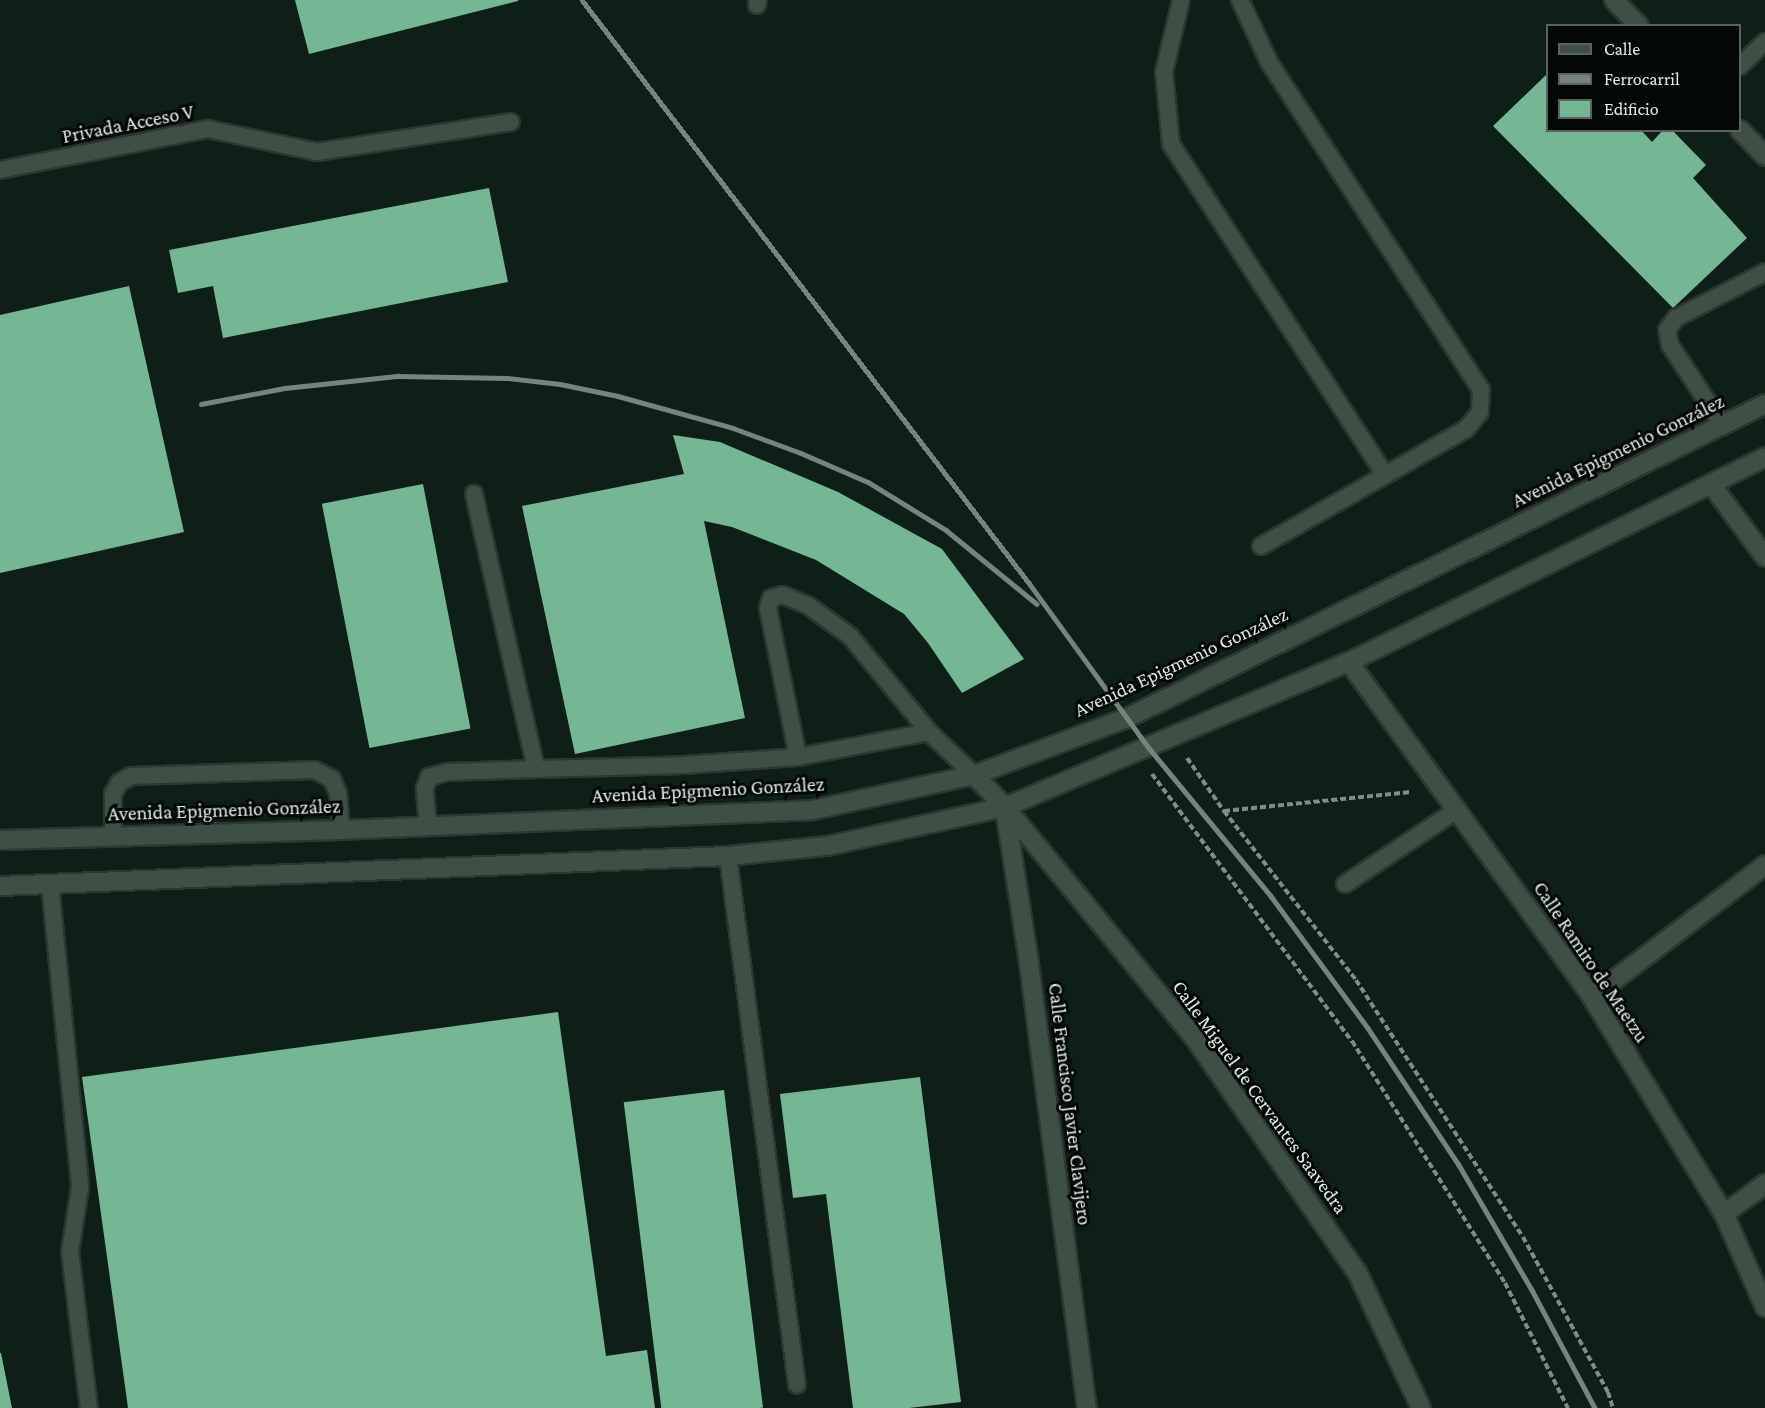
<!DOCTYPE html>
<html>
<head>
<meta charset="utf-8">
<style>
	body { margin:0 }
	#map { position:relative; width:1765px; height:1408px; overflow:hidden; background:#0e1f17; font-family:"Crimson Pro",serif }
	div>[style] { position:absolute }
	.building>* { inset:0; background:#75b694; transform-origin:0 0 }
	.path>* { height:4px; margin-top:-2px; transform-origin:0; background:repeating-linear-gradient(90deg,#7f8d86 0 6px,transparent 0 9px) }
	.roads { filter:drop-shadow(2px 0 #2d3630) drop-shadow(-2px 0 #2d3630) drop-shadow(0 2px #2d3630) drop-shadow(0 -2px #2d3630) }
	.lane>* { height:16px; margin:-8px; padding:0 8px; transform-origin:8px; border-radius:8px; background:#3e5046 }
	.street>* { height:18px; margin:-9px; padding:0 9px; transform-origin:9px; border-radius:9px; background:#3e5046 }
	.secondary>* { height:18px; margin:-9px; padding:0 9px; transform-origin:9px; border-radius:9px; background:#3e5046 }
	.rail>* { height:4.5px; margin:-2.25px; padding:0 2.25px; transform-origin:2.25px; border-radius:2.25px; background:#75847d }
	span { translate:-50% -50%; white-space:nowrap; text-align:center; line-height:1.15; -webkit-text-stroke:6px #030705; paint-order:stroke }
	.street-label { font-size:20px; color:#e1ece6 }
	.legend { position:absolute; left:1546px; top:24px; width:195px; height:108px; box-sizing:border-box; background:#030705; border:2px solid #5c635f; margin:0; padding:8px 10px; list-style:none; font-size:18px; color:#e1ece6 }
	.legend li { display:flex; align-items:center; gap:12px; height:30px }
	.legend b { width:30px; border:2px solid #5c635f }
</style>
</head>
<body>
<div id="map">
	<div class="building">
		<i style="clip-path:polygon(295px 0,518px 0,518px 1px,309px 54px)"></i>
		<i style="clip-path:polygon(1548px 73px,1548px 130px,1641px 130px,1652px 142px,1663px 130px,1672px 130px,1706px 165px,1693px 178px,1747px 238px,1673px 308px,1493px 126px)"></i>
		<i style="clip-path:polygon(489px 188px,508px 282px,223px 338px,213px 286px,178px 293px,169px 250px)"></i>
		<i style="clip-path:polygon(129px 286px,184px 532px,0 573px,0 315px)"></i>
		<i style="clip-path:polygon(673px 435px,720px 442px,838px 492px,942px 549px,1024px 659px,962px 693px,928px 643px,904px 614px,816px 560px,732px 527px,704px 521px,745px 718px,575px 754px,522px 506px,684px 474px)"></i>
		<i style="left:423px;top:484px;width:249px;height:103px;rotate:79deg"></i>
		<i style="clip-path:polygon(558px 1012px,606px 1356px,647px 1350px,655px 1408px,128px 1408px,82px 1077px)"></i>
		<i style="clip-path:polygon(920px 1077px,961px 1402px,909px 1408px,853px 1408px,826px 1194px,793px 1198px,780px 1094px)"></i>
		<i style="left:724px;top:1090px;width:320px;height:101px;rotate:83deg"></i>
		<i style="clip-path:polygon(0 1353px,1px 1353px,12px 1408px,0 1408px)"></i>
	</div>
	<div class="path">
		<i style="left:1187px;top:758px;width:65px;rotate:55.1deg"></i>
		<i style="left:1224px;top:811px;width:214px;rotate:52deg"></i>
		<i style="left:1356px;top:980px;width:306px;rotate:57deg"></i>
		<i style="left:1523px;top:1237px;width:177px;rotate:61.3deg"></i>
		<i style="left:1608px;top:1392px;width:17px;rotate:73deg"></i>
		<i style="left:1152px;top:774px;width:334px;rotate:53.2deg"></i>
		<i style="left:1352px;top:1041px;width:286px;rotate:57.7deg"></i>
		<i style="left:1505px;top:1283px;width:140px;rotate:63.3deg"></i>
		<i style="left:1224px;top:811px;width:188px;rotate:-5.8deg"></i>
	</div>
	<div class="roads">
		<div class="lane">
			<i style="left:1181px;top:0;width:74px;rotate:103.3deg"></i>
			<i style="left:1164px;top:72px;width:72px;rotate:84.4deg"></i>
			<i style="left:1171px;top:144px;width:394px;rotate:57.1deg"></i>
			<i style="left:1240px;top:0;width:68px;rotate:64.9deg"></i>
			<i style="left:1269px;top:62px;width:391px;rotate:57.1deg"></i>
			<i style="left:1481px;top:390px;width:22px;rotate:93deg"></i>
			<i style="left:1480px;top:412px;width:22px;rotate:129deg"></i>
			<i style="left:1466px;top:429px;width:236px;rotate:150.3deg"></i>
			<i style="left:757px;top:5px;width:5px;rotate:-79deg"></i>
			<i style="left:1740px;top:66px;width:35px;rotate:-44deg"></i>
			<i style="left:0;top:170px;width:212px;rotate:-11.2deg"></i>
			<i style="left:208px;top:129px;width:111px;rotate:11.9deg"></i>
			<i style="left:317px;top:152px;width:196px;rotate:-8.8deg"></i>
			<i style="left:1722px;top:424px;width:95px;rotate:-123.4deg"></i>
			<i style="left:1670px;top:345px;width:15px;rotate:-101deg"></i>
			<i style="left:1667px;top:330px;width:15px;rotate:-53deg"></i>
			<i style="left:1676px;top:318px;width:100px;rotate:-27.3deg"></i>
			<i style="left:798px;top:757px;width:152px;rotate:-101.4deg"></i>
			<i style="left:768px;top:608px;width:10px;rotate:-73deg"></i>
			<i style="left:771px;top:598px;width:12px;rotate:-14deg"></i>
			<i style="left:783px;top:595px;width:28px;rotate:23deg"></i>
			<i style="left:809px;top:606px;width:51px;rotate:36.2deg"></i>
			<i style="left:850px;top:636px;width:124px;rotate:50.5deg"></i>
			<i style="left:536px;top:769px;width:148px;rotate:-1.5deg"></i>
			<i style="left:684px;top:765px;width:114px;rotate:-4deg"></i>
			<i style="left:798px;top:757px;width:133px;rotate:-10.8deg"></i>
			<i style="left:929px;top:732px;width:62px;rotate:43.7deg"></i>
			<i style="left:428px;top:826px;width:38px;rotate:-95deg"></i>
			<i style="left:425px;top:788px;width:12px;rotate:-70deg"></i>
			<i style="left:429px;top:777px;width:20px;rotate:-15deg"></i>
			<i style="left:448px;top:772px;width:88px;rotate:-2deg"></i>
			<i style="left:536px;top:769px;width:282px;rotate:-102.7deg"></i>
			<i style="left:113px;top:835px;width:41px;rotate:-90deg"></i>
			<i style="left:113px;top:794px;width:13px;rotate:-61deg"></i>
			<i style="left:119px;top:783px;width:14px;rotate:-30deg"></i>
			<i style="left:131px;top:776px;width:184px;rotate:-1.9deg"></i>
			<i style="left:315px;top:770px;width:19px;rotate:28deg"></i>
			<i style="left:332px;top:779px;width:15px;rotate:67deg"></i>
			<i style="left:338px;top:793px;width:37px;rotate:85deg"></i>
			<i style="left:728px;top:856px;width:533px;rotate:82.57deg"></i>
			<i style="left:50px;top:884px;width:304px;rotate:84.3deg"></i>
			<i style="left:80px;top:1187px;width:66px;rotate:98.7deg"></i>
			<i style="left:70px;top:1252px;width:157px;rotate:83.1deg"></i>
			<i style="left:1345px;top:884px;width:134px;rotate:-33.5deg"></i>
		</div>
		<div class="street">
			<i style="left:1711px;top:484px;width:91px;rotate:53.5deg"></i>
			<i style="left:1349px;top:662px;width:414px;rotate:54deg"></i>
			<i style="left:1592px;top:997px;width:254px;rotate:58.7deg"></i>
			<i style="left:1724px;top:1214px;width:102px;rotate:66.2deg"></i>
			<i style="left:974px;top:775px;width:45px;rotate:45.9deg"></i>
			<i style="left:1005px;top:807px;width:298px;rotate:50.6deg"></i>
			<i style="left:1194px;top:1037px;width:286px;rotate:55.3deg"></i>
			<i style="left:1357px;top:1272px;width:150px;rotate:64.8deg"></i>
			<i style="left:1005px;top:809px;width:156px;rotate:81.1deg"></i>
			<i style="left:1029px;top:963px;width:449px;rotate:82.6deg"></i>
			<i style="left:1592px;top:997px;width:218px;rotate:-37.3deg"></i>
			<i style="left:1724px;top:1214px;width:51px;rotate:-36.2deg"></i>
		</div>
		<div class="secondary">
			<i style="left:1614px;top:0;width:36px;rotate:46deg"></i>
			<i style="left:1740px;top:130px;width:36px;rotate:46deg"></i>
			<i style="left:0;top:840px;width:341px;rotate:-1.7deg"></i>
			<i style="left:341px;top:830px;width:472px;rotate:-2.4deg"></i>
			<i style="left:813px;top:810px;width:165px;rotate:-12.3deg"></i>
			<i style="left:974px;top:775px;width:163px;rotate:-20.4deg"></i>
			<i style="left:1127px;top:718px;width:711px;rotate:-26.2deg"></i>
			<i style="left:0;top:886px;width:729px;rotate:-2.36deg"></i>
			<i style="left:728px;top:856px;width:100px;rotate:-5.8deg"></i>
			<i style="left:827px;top:846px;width:182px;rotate:-12.4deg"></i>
			<i style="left:1005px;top:807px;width:373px;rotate:-22.9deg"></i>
			<i style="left:1349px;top:662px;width:464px;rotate:-26.2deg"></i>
		</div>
	</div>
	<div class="rail">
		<i style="left:582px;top:0;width:735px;rotate:52.52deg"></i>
		<i style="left:1029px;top:583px;width:204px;rotate:54deg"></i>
		<i style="left:1149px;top:748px;width:192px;rotate:50.5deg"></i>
		<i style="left:1271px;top:896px;width:164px;rotate:53.7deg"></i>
		<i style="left:1368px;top:1028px;width:164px;rotate:56.4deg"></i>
		<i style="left:1459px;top:1165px;width:145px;rotate:59.7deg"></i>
		<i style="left:1532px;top:1290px;width:134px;rotate:61.9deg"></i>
		<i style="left:201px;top:404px;width:86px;rotate:-10.8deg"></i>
		<i style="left:285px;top:388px;width:114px;rotate:-6.1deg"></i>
		<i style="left:398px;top:376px;width:109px;rotate:1.1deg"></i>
		<i style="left:507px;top:378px;width:53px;rotate:6.5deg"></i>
		<i style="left:560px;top:384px;width:59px;rotate:11.7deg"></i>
		<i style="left:618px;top:396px;width:119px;rotate:15.5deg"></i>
		<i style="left:733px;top:428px;width:72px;rotate:20.2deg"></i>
		<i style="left:801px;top:453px;width:73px;rotate:23.4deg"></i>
		<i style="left:868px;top:482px;width:92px;rotate:31.6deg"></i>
		<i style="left:946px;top:530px;width:117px;rotate:39.1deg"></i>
	</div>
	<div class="street-label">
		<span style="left:128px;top:124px;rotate:-11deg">Privada Acceso V</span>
		<span style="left:1618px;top:451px;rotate:-26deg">Avenida Epigmenio González</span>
		<span style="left:1181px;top:662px;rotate:-25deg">Avenida Epigmenio González</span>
		<span style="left:708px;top:790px;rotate:-3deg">Avenida Epigmenio González</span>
		<span style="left:224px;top:810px;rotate:-2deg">Avenida Epigmenio González</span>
		<span style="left:1591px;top:962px;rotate:56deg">Calle Ramiro de Maetzu</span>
		<span style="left:1260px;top:1097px;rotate:54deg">Calle Miguel de Cervantes Saavedra</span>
		<span style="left:1070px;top:1104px;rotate:83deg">Calle Francisco Javier Clavijero</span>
	</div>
	<ul class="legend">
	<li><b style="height:8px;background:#3e5046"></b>Calle</li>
	<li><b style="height:8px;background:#75847d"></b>Ferrocarril</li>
	<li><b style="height:16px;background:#75b694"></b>Edificio</li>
	</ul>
</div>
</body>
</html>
